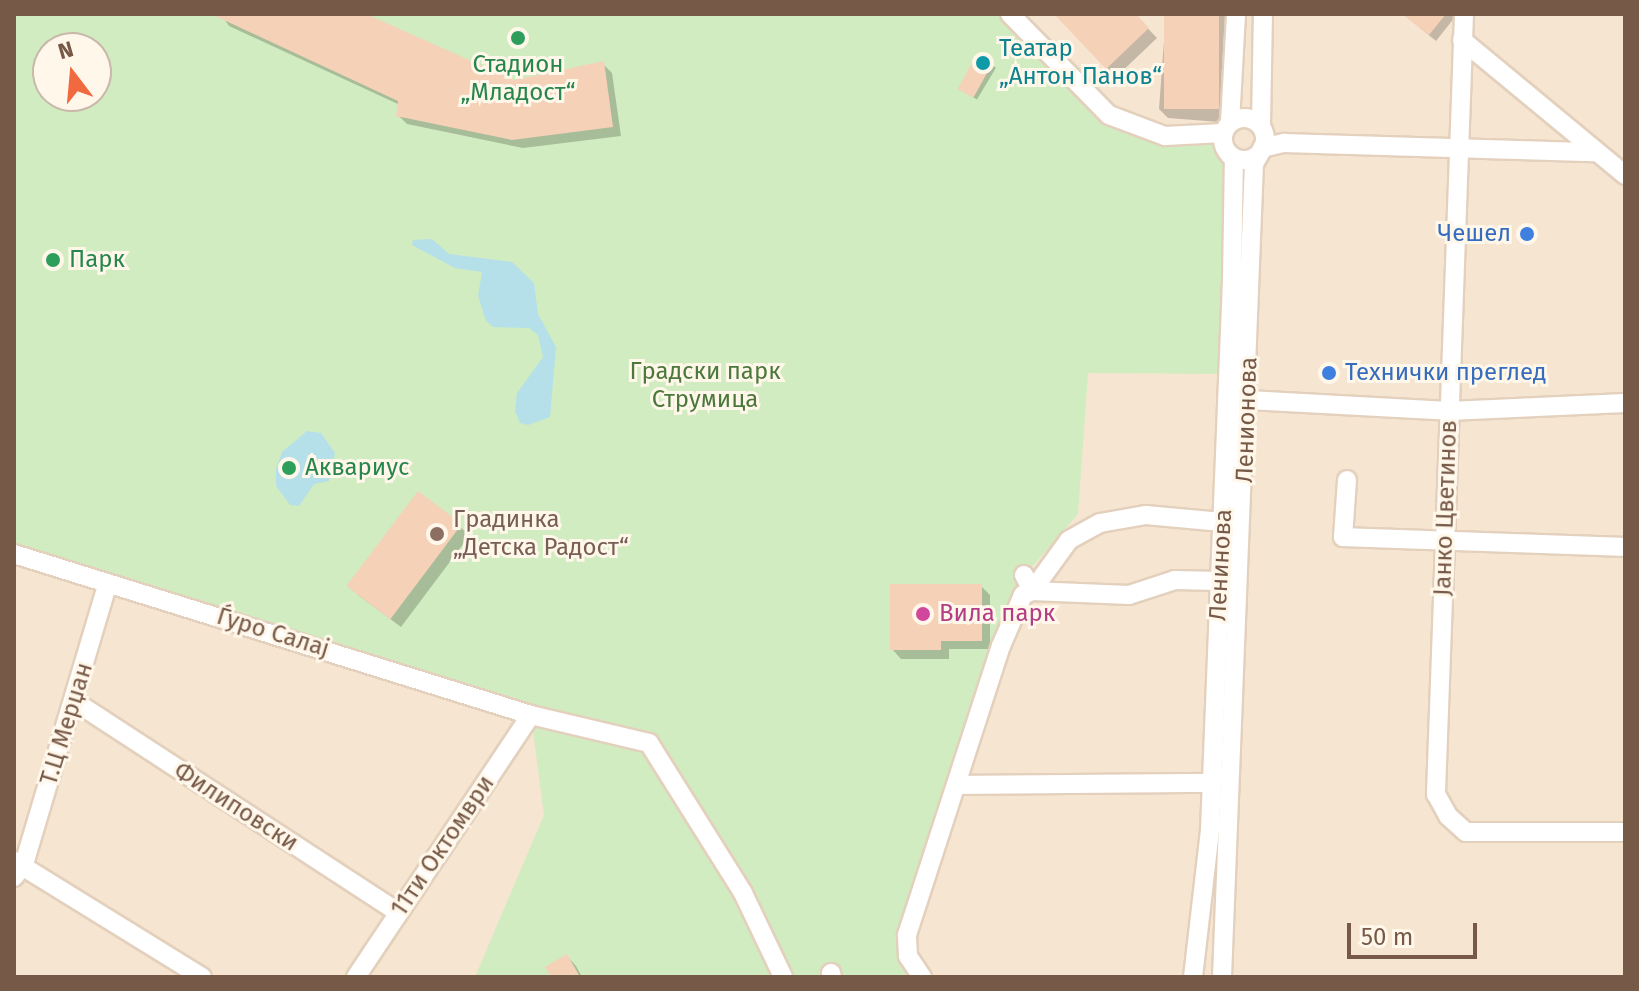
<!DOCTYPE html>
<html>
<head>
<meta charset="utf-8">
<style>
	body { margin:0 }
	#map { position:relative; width:1639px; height:991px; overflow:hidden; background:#fef3e2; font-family:"Fira Sans",sans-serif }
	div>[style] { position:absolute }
	.residential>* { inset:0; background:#f6e5d0 }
	.green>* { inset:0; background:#d1ecc0 }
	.water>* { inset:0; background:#b5e0e9 }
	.shadow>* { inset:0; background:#0003; transform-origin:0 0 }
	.building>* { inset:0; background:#f5d1b8; transform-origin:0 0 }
	.roads { filter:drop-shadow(2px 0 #e3d0bd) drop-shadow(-2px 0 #e3d0bd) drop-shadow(0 2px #e3d0bd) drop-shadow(0 -2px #e3d0bd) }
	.minor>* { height:18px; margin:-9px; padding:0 9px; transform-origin:9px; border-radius:9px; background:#fff }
	.minor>.ring { margin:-9px; padding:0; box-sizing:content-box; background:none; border:18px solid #fff; border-radius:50% }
	.dots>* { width:22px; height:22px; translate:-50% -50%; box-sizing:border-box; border:4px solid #fff7ea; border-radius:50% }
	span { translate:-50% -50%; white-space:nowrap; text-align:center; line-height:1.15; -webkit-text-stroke:6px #fff7ea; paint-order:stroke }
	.culture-label { font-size:24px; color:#0d838f }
	.left { translate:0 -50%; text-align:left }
	.leisure-label { font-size:24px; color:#27864d }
	.shop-label { font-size:24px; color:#366cbe }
	.right { translate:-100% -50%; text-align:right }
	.park-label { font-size:24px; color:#4c783c }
	.street-label { font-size:24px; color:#775947 }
	.education-label { font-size:24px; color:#785e54 }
	.hotel-label { font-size:24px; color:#b23c85 }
	.frame { position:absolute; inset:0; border:16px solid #775947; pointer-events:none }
	.north { position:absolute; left:32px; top:32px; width:80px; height:80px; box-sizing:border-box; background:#fff7ea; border:2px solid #c9b8a9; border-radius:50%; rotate:344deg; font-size:22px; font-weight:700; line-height:32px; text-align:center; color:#775947 }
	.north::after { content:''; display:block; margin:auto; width:28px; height:36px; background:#f0693f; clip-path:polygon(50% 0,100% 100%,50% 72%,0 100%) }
	.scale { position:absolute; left:1347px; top:923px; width:130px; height:36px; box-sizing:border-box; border:4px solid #775947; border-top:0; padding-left:10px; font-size:24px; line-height:28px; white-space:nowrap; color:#775947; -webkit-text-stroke:6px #fff7ea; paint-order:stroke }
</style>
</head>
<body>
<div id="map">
	<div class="residential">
		<i style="clip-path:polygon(evenodd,14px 14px,1625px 14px,1625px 977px,14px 977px,14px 14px,48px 48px,96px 48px,96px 96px,48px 96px,48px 48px)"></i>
	</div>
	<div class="green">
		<i style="clip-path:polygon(evenodd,14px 14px,1010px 14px,1109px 115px,1198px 136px,1234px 159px,1228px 374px,1088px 373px,1078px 514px,1024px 576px,908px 956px,907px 977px,475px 977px,544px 815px,531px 715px,14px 554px,14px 14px,48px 48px,96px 48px,96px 96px,48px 96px,48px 48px)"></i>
	</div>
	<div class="water">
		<i style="clip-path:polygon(432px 239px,449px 254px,512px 262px,534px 283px,538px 314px,556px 347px,550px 417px,528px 425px,520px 423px,515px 411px,517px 393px,543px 357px,538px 335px,529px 328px,493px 327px,486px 321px,478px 296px,482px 272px,455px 268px,412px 245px,413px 240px)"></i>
		<i style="clip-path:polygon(307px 431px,321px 433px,335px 453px,329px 481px,314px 484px,299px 506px,290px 505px,276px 486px,276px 469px,282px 452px)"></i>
	</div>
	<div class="shadow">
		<i style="clip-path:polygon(221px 14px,361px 14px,513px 82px,603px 64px,612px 73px,621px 136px,523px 148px,407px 124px,398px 115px,400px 105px,229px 26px)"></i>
		<i style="clip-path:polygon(1056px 14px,1134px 14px,1157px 38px,1116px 77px)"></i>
		<i style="clip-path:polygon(1166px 14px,1228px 14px,1220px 122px,1168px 118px,1159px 109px)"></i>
		<i style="clip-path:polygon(1403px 14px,1452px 14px,1455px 17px,1436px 41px)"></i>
		<i style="left:978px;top:57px;width:21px;height:37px;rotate:31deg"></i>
		<i style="clip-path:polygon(418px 494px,470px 535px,401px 627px,358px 595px)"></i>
		<i style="clip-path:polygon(981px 586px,990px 595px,990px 649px,949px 649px,949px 659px,901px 659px,892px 649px)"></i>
		<i style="clip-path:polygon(567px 956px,576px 966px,582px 977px,553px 977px)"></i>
	</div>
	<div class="building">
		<i style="clip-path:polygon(211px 14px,366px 14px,514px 80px,604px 61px,613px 127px,512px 140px,396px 116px,398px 101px)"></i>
		<i style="clip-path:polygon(1054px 14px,1136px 14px,1149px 28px,1106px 69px)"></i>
		<i style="left:1164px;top:14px;width:55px;height:95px"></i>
		<i style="clip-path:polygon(1402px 14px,1446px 14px,1429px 35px)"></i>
		<i style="left:977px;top:54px;width:18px;height:40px;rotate:29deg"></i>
		<i style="left:418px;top:491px;width:55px;height:119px;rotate:37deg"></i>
		<i style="clip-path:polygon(890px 584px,982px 584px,982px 641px,941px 641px,941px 650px,890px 650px)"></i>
		<i style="clip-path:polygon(567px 954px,580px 977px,551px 977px,545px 967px)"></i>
	</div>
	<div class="roads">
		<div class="minor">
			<i style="left:1010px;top:14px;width:141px;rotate:45.6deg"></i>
			<i style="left:1109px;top:115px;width:60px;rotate:20.6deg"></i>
			<i style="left:1165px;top:136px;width:58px;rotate:-3deg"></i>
			<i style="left:1464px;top:14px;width:781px;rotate:92.06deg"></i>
			<i style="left:1436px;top:794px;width:25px;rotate:61deg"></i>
			<i style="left:1448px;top:816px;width:24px;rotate:42deg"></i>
			<i style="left:1466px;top:832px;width:159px"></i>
			<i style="left:1462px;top:40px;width:212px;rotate:39.6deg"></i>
			<i class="ring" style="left:1223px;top:118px;width:24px;height:24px"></i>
			<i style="left:1230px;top:122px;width:108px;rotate:-86.8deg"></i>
			<i style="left:1261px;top:125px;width:111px;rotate:-89deg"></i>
			<i style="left:1262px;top:148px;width:23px;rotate:-13deg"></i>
			<i style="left:1284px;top:143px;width:309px;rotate:1.7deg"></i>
			<i style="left:1248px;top:400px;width:201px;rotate:3.1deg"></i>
			<i style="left:1449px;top:411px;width:176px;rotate:-2.6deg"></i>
			<i style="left:1347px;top:480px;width:57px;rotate:94deg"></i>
			<i style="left:1343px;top:537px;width:282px;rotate:2deg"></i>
			<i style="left:14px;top:554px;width:541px;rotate:17.3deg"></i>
			<i style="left:531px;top:715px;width:121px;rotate:13.3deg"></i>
			<i style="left:649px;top:743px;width:177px;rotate:57.9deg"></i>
			<i style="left:743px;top:893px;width:93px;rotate:64.5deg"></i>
			<i style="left:1024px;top:575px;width:18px;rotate:63deg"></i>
			<i style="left:1032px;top:591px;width:63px;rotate:-54deg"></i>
			<i style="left:1069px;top:540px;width:35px;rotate:-29deg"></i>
			<i style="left:1100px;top:523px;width:47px;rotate:-9.9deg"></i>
			<i style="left:1146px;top:515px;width:76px;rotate:5.3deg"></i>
			<i style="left:74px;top:701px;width:387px;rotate:33.1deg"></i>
			<i style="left:958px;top:785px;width:254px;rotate:-0.5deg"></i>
			<i style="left:14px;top:861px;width:221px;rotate:31.7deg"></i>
			<i style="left:14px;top:877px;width:16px;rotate:-52deg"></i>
			<i style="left:24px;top:864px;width:293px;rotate:-73.4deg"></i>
			<i style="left:831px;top:973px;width:4px;rotate:76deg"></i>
			<i style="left:356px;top:977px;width:315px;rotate:-56.3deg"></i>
			<i style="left:922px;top:977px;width:25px;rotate:-124deg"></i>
			<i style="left:908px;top:956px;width:21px;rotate:-93deg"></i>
			<i style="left:907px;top:935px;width:304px;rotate:-72deg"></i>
			<i style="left:1001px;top:646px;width:56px;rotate:-66.7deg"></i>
			<i style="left:1023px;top:595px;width:10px;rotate:-24deg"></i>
			<i style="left:1032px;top:591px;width:97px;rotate:2.4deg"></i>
			<i style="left:1129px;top:595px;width:48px;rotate:-18.1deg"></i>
			<i style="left:1175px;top:580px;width:45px;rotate:1.3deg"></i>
			<i style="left:1193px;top:977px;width:148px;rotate:-83.4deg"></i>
			<i style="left:1210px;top:830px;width:549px;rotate:-87.71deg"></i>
			<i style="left:1232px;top:281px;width:122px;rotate:-89.1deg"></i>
			<i style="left:1234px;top:159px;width:7px;rotate:-135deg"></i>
			<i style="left:1222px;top:977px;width:814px;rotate:-87.75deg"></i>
			<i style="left:1254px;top:164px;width:13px;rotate:-61deg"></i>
		</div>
	</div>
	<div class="dots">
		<i style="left:518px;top:38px;background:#2e9e5b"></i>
		<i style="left:983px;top:63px;background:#0f9aa8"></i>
		<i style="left:1527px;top:234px;background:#3f7fe0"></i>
		<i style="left:53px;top:260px;background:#2e9e5b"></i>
		<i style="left:1329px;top:373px;background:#3f7fe0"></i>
		<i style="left:289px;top:468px;background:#2e9e5b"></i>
		<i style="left:437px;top:534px;background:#8d6e63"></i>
		<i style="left:923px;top:614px;background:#d1479c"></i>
	</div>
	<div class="culture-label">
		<span class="left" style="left:999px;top:63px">Театар<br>„Антон Панов“</span>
	</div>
	<div class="leisure-label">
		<span style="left:518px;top:79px">Стадион<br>„Младост“</span>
		<span class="left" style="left:69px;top:260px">Парк</span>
		<span class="left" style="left:305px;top:468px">Аквариус</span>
	</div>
	<div class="shop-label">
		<span class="right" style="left:1511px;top:234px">Чешел</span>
		<span class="left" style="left:1345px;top:373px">Технички преглед</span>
	</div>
	<div class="park-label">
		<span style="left:705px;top:386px">Градски парк<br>Струмица</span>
	</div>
	<div class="street-label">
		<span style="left:1247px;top:420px;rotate:-88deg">Ленионова</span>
		<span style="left:1446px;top:508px;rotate:-88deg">Јанко Цветинов</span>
		<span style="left:1221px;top:565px;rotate:-87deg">Ленинова</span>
		<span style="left:273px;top:633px;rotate:17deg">Ѓуро Салај</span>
		<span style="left:67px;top:724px;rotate:-73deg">Т.Ц Мерџан</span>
		<span style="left:236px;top:807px;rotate:33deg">Филиповски</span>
		<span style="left:443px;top:846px;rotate:-56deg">11ти Октомври</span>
	</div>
	<div class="education-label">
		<span class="left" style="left:453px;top:534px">Градинка<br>„Детска Радост“</span>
	</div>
	<div class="hotel-label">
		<span class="left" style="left:939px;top:614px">Вила парк</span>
	</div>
	<div class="frame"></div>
	<div class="north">N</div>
	<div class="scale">50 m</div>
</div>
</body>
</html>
